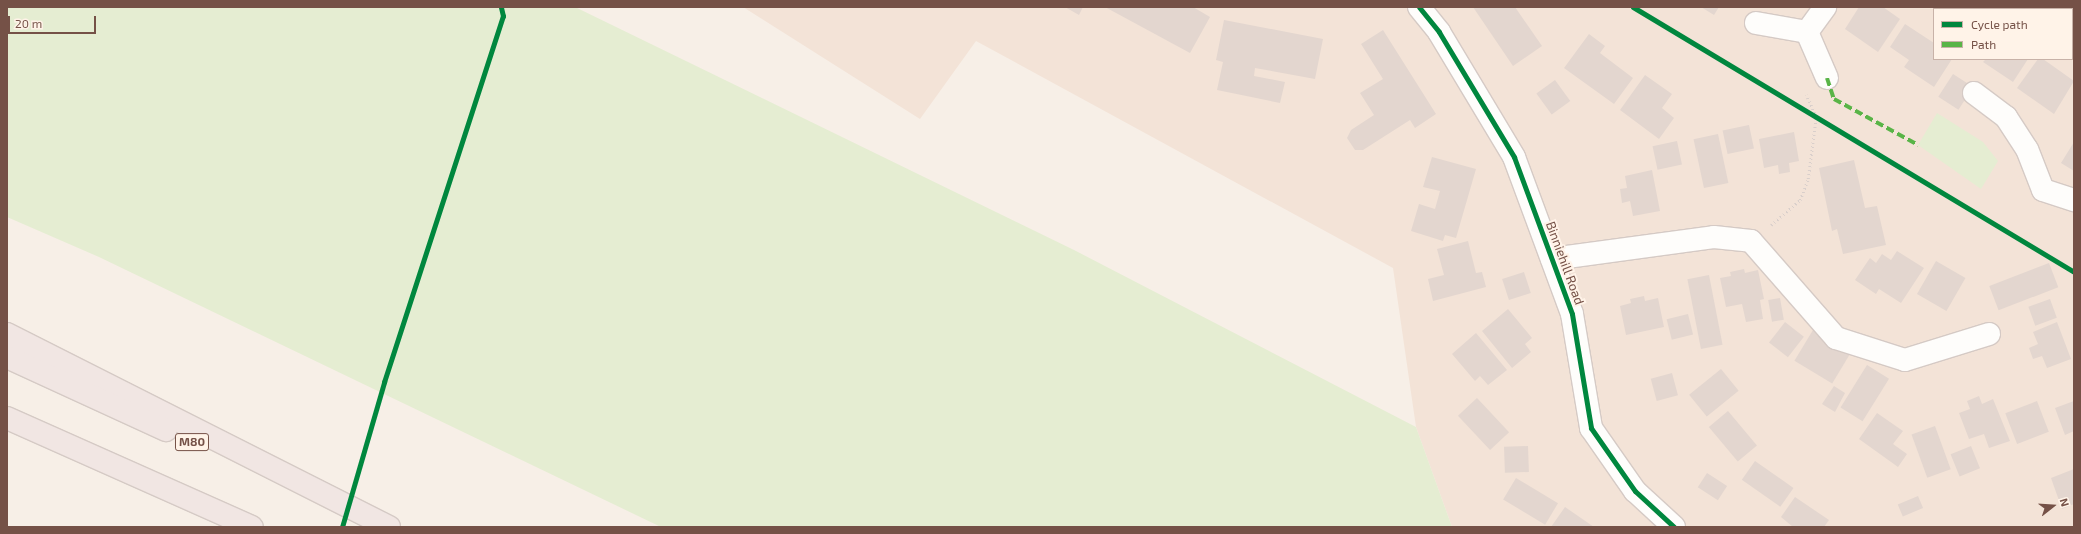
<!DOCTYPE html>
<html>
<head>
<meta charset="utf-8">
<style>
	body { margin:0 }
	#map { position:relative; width:2081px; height:534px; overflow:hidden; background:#f7efe7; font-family:"Exo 2",sans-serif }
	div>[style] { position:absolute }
	.residential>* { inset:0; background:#f3e3d7 }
	.green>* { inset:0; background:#e5edd2 }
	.building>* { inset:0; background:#e3d6cf; transform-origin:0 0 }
	.path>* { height:2.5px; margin-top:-1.25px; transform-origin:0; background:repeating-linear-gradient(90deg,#d9cfcb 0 1px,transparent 0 4px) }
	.roads { filter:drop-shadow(1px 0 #d5cac5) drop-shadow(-1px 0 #d5cac5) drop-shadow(0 1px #d5cac5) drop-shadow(0 -1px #d5cac5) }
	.minor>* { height:22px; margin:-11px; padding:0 11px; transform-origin:11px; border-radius:11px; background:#fefdfb }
	.motorway>* { height:22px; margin:-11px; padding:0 11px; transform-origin:11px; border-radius:11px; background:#f1e6e3 }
	.quiet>* { height:4px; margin-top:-2px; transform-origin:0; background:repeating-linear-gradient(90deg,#59b447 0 8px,transparent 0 12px) }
	.cycleway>* { height:5px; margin:-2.5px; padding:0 2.5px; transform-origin:2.5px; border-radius:2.5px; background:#00873e }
	span { translate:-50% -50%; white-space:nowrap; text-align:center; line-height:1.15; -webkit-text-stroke:4px #fff3e8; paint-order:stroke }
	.shield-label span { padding:1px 3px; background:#fff3e8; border:1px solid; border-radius:3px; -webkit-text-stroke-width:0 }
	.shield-label { font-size:12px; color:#755147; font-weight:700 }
	.street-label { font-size:13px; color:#755147 }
	.frame { position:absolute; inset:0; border:8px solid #755147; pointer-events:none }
	.legend { position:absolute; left:1933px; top:8px; width:140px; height:52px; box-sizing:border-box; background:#fff3e8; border:1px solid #c8b2a8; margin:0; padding:5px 7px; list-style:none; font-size:12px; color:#755147 }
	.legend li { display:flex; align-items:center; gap:8px; height:20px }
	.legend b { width:20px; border:1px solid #c8b2a8 }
	.north { position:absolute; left:2033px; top:486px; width:40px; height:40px; -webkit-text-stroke:3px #fff3e8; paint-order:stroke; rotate:73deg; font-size:11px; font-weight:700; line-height:16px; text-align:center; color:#755147 }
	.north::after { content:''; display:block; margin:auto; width:14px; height:18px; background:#755147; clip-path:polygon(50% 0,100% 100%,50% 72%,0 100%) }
	.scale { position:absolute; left:8px; top:16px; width:88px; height:18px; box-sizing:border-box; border:2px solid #755147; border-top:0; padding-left:5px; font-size:12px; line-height:14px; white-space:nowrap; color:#755147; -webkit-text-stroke:3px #fff3e8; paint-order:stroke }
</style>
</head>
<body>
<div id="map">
	<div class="residential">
		<i style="clip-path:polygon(evenodd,743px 7px,2074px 7px,2074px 527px,1452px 527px,1416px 427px,1393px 268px,976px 41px,920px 119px,743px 7px,1934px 9px,2072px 9px,2072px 59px,1934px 59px,1934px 9px)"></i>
	</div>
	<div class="green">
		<i style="clip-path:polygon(7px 7px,575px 7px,1074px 250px,1416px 427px,1452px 527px,661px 527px,99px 257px,7px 217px)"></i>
		<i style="clip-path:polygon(1937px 113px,1983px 142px,1998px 161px,1981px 189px,1918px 145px)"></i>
	</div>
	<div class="building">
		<i style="clip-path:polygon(1065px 7px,1083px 7px,1079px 15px)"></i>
		<i style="clip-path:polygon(1105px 7px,1193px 7px,1210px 17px,1190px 53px)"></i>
		<i style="clip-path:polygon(1473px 7px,1515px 7px,1542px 46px,1513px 66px)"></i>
		<i style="clip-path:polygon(1701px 7px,1719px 7px,1714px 15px)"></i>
		<i style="clip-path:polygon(1859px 7px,1883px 7px,1900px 19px,1878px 52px,1845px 29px)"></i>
		<i style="clip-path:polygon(1224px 20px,1323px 39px,1315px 79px,1255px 68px,1254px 76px,1285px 82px,1280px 103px,1217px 90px,1223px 62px,1216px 60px)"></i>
		<i style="clip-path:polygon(1905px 24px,1934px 43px,1934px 59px,1952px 59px,1934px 87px,1904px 67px,1909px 60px,1890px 47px)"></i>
		<i style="clip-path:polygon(1383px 30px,1436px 114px,1415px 128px,1410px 120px,1363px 150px,1355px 150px,1347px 138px,1351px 130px,1374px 115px,1360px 93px,1383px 79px,1361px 44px)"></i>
		<i style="clip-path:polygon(1589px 34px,1605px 46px,1600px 53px,1633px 78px,1614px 104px,1564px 68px)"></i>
		<i style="clip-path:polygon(1986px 59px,2028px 59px,2013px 82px,1983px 62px)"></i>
		<i style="clip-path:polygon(2038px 59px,2043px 59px,2074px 81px,2054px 114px,2017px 88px)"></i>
		<i style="left:1953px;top:74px;width:24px;height:27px;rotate:33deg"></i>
		<i style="clip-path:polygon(1645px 75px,1672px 94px,1662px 108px,1674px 118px,1659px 139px,1620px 110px)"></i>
		<i style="left:1555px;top:80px;width:26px;height:23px;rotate:54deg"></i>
		<i style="left:1749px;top:125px;width:24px;height:27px;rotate:78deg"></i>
		<i style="clip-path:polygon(1794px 132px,1799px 161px,1789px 163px,1790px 172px,1779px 174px,1778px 165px,1764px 168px,1759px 139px)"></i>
		<i style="left:1718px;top:134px;width:50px;height:25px;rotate:78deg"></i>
		<i style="left:1677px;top:141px;width:24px;height:25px;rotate:78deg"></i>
		<i style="clip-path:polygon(2074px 142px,2074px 171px,2061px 163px)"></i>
		<i style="clip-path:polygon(1432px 157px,1476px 169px,1456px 238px,1445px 235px,1443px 241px,1411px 231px,1419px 204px,1435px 209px,1440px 191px,1423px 187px)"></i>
		<i style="clip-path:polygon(1854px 160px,1865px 208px,1877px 206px,1886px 245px,1843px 254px,1837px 229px,1832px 231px,1819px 168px)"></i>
		<i style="clip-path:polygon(1652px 170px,1660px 211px,1633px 216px,1630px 201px,1622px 203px,1620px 189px,1627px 188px,1625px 176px)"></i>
		<i style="clip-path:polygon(1468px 241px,1476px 273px,1482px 272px,1486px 287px,1433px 301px,1428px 279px,1444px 275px,1437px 249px)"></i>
		<i style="clip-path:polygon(1897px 251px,1924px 268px,1901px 303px,1879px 289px,1876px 294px,1855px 280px,1870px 258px,1876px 263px,1882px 254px,1891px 260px)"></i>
		<i style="left:1936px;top:261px;width:34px;height:38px;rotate:30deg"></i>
		<i style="left:2049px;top:263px;width:26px;height:64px;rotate:69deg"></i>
		<i style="clip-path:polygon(1744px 269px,1745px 273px,1758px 270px,1764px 299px,1760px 300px,1763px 319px,1746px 322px,1742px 304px,1726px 307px,1720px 278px,1731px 276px,1730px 272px)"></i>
		<i style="left:1524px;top:272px;width:22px;height:23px;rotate:72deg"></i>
		<i style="left:1709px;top:275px;width:71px;height:22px;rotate:79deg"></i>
		<i style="clip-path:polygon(1644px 296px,1645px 301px,1658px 298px,1664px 327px,1626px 335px,1620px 306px,1631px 303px,1630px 299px)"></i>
		<i style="left:1780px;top:298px;width:22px;height:12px;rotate:80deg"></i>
		<i style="left:2050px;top:299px;width:20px;height:23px;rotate:70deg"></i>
		<i style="clip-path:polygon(1508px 309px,1532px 338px,1525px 344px,1531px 352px,1512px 368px,1482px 331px)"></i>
		<i style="left:1688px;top:314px;width:21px;height:22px;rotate:76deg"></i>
		<i style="left:1785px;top:322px;width:24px;height:26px;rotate:38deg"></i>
		<i style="clip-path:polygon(2057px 322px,2071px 359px,2047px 368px,2042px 356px,2033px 359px,2029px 348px,2038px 344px,2033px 332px)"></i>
		<i style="left:1813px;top:330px;width:44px;height:36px;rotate:31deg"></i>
		<i style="clip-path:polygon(1476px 333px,1507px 370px,1488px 385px,1480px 376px,1475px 381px,1452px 354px)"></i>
		<i style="left:1867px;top:365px;width:26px;height:50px;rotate:32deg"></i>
		<i style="left:1721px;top:369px;width:28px;height:41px;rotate:51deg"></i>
		<i style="left:1672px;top:373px;width:23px;height:22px;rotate:75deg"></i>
		<i style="clip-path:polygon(1834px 386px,1845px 393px,1835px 412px,1822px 404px)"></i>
		<i style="clip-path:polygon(1979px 396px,1982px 404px,1993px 399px,2010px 441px,1989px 448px,1984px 434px,1969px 439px,1959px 413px,1970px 409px,1967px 401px)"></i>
		<i style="left:1477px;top:398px;width:47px;height:26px;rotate:47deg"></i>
		<i style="left:2037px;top:401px;width:33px;height:34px;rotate:69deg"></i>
		<i style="clip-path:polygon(2074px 401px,2074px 431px,2065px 435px,2055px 408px)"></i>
		<i style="left:1728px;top:411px;width:45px;height:25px;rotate:50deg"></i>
		<i style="clip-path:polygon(1877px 413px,1903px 431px,1893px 444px,1907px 454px,1898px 467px,1859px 439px)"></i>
		<i style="left:1935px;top:426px;width:46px;height:25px;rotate:70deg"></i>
		<i style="left:1528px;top:446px;width:26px;height:24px;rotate:88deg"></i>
		<i style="left:1971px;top:446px;width:24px;height:22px;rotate:68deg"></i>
		<i style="left:1755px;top:461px;width:47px;height:23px;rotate:35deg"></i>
		<i style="clip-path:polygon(2074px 469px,2074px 504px,2062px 509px,2051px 478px)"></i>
		<i style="left:1707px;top:473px;width:24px;height:17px;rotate:33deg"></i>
		<i style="left:1516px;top:478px;width:49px;height:25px;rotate:31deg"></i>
		<i style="left:1918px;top:496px;width:13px;height:22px;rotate:67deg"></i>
		<i style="clip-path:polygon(1795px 497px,1829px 520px,1824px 527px,1793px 527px,1781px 517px)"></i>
		<i style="clip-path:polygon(1565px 507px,1594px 527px,1551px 527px)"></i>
	</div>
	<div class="path">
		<i style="left:501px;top:7px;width:9px;rotate:77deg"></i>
		<i style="left:1771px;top:225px;width:38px;rotate:-41deg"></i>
		<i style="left:1800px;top:200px;width:22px;rotate:-69deg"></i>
		<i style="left:1808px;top:179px;width:63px;rotate:-82.6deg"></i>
		<i style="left:1816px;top:117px;width:24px;rotate:-114deg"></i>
	</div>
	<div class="roads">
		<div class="minor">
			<i style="left:1419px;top:7px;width:32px;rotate:51deg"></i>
			<i style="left:1439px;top:32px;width:146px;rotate:59deg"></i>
			<i style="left:1514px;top:157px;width:167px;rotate:69.7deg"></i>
			<i style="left:1572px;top:314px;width:116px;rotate:80.5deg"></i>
			<i style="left:1591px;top:428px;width:77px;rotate:55.1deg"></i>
			<i style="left:1635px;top:491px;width:53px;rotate:42.7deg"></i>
			<i style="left:1756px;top:23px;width:52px;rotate:10deg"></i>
			<i style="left:1807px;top:32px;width:50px;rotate:66.5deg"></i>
			<i style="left:1807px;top:32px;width:31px;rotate:-54deg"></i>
			<i style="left:1974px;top:93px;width:40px;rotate:37deg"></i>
			<i style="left:2006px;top:117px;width:38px;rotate:57deg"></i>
			<i style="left:2027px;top:149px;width:44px;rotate:68.7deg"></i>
			<i style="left:2043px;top:190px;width:33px;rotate:18deg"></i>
			<i style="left:1552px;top:259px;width:163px;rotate:-7.7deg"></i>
			<i style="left:1714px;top:237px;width:37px;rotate:6deg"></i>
			<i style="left:1751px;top:241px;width:129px;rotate:48.8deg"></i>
			<i style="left:1836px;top:338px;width:72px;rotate:17.7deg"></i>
			<i style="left:1905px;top:360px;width:88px;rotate:-17.2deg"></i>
		</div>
		<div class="motorway">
			<i style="left:7px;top:334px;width:428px;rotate:26.8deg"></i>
			<i style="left:7px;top:357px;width:175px;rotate:24.7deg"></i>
			<i style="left:7px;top:418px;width:268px;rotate:24deg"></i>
		</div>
	</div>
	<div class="quiet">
		<i style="left:1827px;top:78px;width:22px;rotate:72deg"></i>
		<i style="left:1834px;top:99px;width:96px;rotate:28.7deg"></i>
	</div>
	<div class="cycleway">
		<i style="left:1419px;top:7px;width:32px;rotate:51deg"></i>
		<i style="left:1439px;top:32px;width:146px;rotate:59deg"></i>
		<i style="left:1514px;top:157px;width:167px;rotate:69.7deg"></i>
		<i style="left:1572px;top:314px;width:116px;rotate:80.5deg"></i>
		<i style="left:1591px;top:428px;width:77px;rotate:55.1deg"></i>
		<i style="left:1635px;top:491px;width:53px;rotate:42.7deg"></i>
		<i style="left:1633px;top:7px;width:514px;rotate:31deg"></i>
		<i style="left:342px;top:527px;width:151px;rotate:-73.8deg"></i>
		<i style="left:384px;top:382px;width:385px;rotate:-72deg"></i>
		<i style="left:503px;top:16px;width:9px;rotate:-103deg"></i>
	</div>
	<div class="shield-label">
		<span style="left:192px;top:442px">M80</span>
	</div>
	<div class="street-label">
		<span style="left:1565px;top:263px;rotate:70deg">Binniehill Road</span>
	</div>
	<div class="frame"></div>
	<ul class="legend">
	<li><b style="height:5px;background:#00873e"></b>Cycle path</li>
	<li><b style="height:5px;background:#59b447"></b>Path</li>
	</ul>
	<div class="north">N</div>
	<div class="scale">20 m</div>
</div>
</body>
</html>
